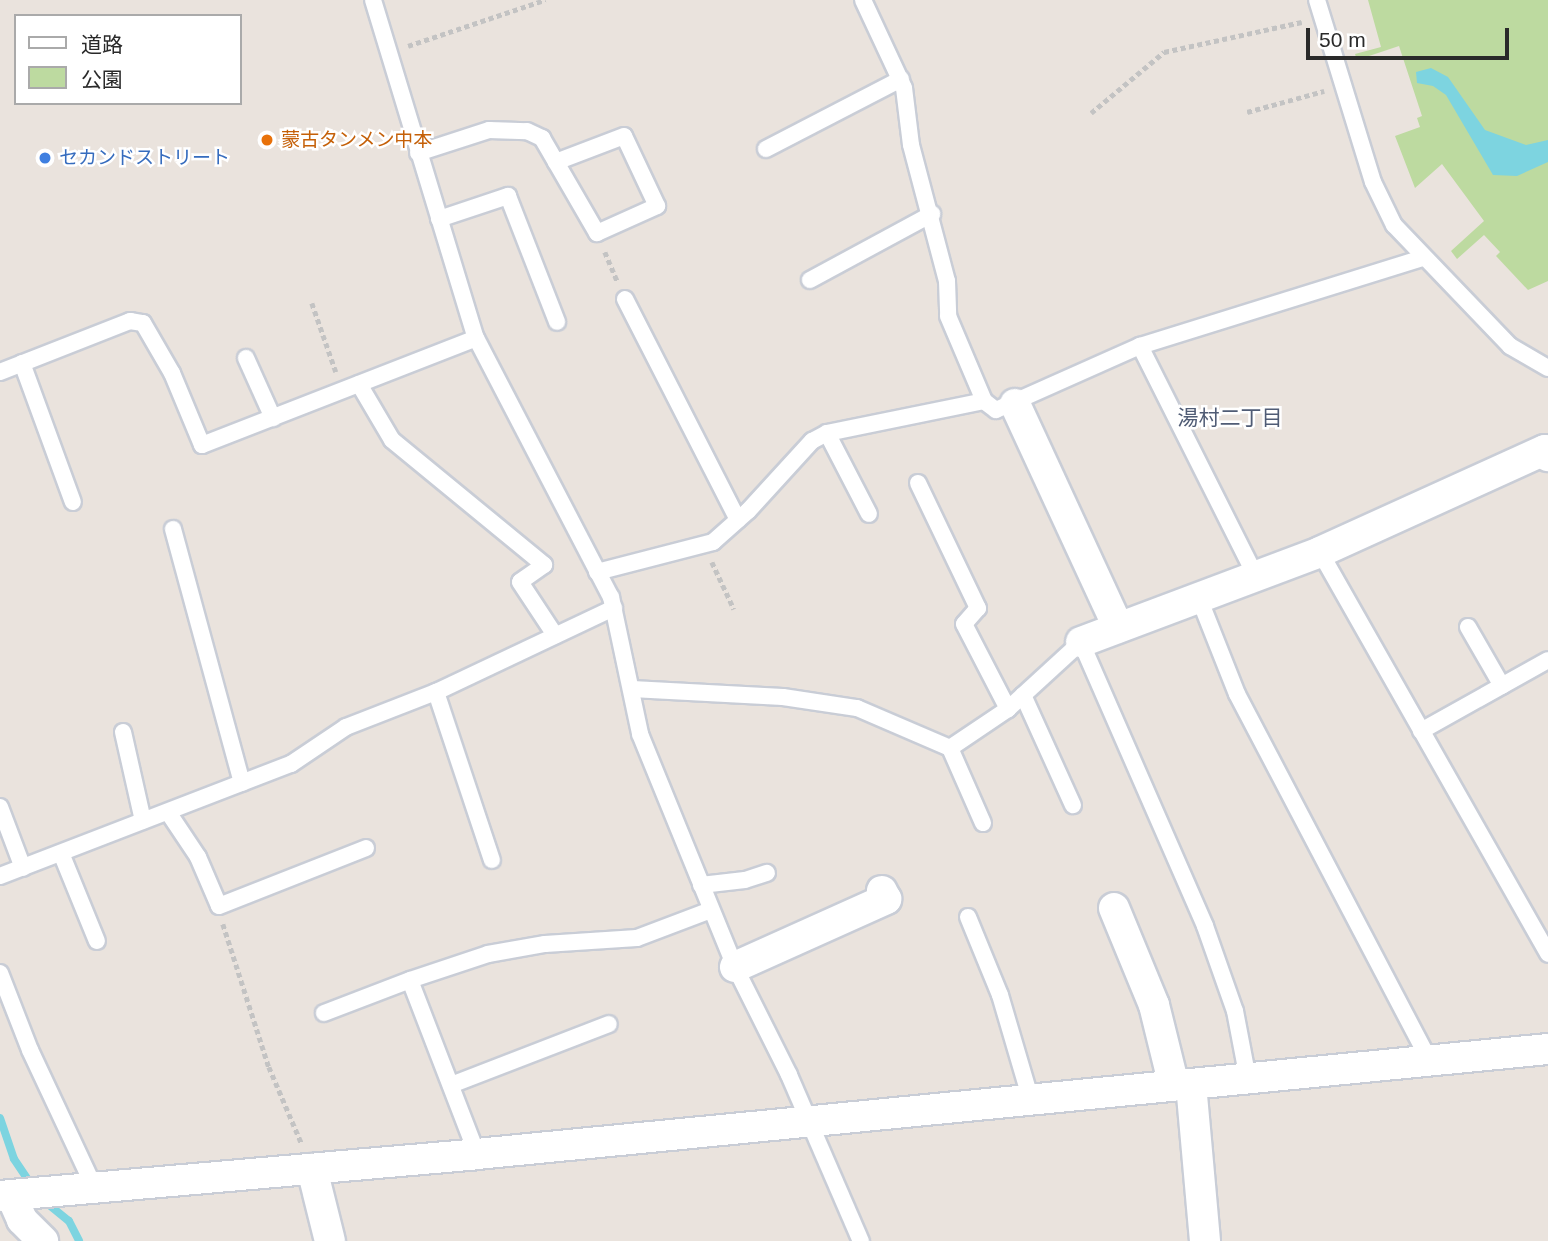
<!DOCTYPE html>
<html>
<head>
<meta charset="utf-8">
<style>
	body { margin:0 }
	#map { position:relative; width:1548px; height:1241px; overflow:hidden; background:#eae3dd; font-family:Helvetica,"Noto Sans JP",sans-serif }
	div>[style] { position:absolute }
	.green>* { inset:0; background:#bddaa0 }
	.water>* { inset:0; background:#7dd4e0 }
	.stream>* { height:8px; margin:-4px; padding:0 4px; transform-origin:4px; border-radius:4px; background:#7dd4e0 }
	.path>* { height:4.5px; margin-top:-2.25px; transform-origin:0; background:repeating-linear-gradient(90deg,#c3c3c3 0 5px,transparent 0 8.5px) }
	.roads { filter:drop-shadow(2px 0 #c9cdd6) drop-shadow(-2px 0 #c9cdd6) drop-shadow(0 2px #c9cdd6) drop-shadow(0 -2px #c9cdd6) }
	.lane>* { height:16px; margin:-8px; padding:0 8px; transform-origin:8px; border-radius:8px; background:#fff }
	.street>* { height:30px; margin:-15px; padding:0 15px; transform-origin:15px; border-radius:15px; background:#fff }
	.dots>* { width:19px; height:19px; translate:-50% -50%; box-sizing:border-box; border:4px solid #fff; border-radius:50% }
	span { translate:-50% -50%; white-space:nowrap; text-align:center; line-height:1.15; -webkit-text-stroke:5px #fff; paint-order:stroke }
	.food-label { font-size:19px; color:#c56008 }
	.left { translate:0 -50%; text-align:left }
	.shop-label { font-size:19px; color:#366cbe }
	.neighbourhood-label { font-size:21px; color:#505c75 }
	.legend { position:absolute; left:14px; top:14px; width:228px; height:91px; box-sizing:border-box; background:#fff; border:2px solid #aaa; margin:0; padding:9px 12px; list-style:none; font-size:21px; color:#2a2a2a }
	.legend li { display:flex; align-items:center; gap:14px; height:35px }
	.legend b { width:35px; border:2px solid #aaa }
	.scale { position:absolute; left:1306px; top:28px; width:203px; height:32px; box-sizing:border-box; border:4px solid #2a2a2a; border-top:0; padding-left:9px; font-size:21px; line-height:24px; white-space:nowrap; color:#2a2a2a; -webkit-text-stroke:5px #fff; paint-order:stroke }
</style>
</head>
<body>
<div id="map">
	<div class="green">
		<i style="clip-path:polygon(1368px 0,1548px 0,1548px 281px,1528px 290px,1496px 256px,1500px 252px,1484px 235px,1457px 259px,1451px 251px,1484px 221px,1442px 164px,1415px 188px,1395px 136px,1420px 127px,1417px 118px,1422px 116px,1399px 46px,1357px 60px,1355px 54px,1381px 47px)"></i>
	</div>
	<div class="water">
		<i style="clip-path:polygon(1431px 68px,1448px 77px,1485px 130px,1526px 145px,1548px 140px,1548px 162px,1517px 176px,1493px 175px,1446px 95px,1433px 86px,1417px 83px,1416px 72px)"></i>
	</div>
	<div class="stream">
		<i style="left:0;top:1118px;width:43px;rotate:71.1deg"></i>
		<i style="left:14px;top:1159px;width:34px;rotate:56deg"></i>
		<i style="left:43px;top:1200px;width:33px;rotate:39deg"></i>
		<i style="left:69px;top:1221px;width:22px;rotate:63deg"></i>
	</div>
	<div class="path">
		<i style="left:408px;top:46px;width:145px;rotate:-18.6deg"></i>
		<i style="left:1247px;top:112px;width:80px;rotate:-15.3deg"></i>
		<i style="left:1091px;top:113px;width:95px;rotate:-39.9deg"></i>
		<i style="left:1164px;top:52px;width:141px;rotate:-12.3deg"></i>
		<i style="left:605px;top:252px;width:33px;rotate:67deg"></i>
		<i style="left:312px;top:303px;width:73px;rotate:70.8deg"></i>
		<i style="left:712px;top:562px;width:52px;rotate:64.9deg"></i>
		<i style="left:223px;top:924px;width:150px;rotate:72.2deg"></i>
		<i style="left:269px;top:1067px;width:82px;rotate:66.9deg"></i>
	</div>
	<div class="roads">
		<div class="lane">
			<i style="left:373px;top:0;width:353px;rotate:73.1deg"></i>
			<i style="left:476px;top:338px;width:292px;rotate:62.5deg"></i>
			<i style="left:611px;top:597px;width:140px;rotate:78deg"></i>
			<i style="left:640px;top:734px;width:252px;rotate:67.8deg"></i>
			<i style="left:735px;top:967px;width:121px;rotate:63.4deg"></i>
			<i style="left:789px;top:1075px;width:181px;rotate:66.6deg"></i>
			<i style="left:863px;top:0;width:97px;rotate:65deg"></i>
			<i style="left:904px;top:88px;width:57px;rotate:83deg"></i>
			<i style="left:911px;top:145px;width:141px;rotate:75.2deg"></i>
			<i style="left:947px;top:281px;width:35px;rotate:88deg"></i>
			<i style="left:948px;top:316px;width:92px;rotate:67deg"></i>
			<i style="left:984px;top:401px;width:15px;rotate:37deg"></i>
			<i style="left:996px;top:410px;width:158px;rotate:-24deg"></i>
			<i style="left:1140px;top:346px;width:295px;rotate:-17.3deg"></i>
			<i style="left:1317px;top:0;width:190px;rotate:72.9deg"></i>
			<i style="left:1373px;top:182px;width:48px;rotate:64deg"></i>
			<i style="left:1394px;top:225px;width:168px;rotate:46.2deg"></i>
			<i style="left:1510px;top:346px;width:44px;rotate:30.1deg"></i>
			<i style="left:766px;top:149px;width:152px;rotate:-27.4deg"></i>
			<i style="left:418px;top:153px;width:75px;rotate:-17.9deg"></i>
			<i style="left:489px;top:130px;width:38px;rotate:2deg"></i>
			<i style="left:527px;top:131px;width:17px;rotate:25deg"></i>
			<i style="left:542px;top:138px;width:110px;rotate:59.9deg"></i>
			<i style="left:597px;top:233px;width:66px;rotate:-24.2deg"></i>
			<i style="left:657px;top:206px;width:77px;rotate:-115.2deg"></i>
			<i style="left:624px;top:136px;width:73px;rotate:159.1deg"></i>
			<i style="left:439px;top:219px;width:73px;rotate:-18.4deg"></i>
			<i style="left:508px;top:196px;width:135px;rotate:68.7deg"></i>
			<i style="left:810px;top:280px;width:139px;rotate:-28.4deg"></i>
			<i style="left:625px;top:299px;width:248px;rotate:62.9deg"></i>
			<i style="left:1140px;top:346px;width:258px;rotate:63.3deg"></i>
			<i style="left:246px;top:358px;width:66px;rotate:65.8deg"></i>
			<i style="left:22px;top:363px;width:148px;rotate:69.9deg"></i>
			<i style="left:0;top:372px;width:140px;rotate:-21.4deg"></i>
			<i style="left:130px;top:321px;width:13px;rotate:9deg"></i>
			<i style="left:143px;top:323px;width:58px;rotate:59.9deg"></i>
			<i style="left:172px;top:373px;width:78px;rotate:67.4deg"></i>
			<i style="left:202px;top:445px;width:294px;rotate:-21.3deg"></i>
			<i style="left:359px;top:384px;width:65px;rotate:59.5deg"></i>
			<i style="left:392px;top:440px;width:197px;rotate:39.4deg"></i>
			<i style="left:544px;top:565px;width:29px;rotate:145deg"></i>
			<i style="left:520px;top:582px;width:64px;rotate:56.6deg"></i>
			<i style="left:827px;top:433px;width:91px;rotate:62.6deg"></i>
			<i style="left:918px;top:483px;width:139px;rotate:64.4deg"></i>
			<i style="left:978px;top:608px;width:21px;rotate:131deg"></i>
			<i style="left:964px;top:624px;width:96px;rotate:62.6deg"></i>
			<i style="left:173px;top:529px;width:263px;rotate:74.8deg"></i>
			<i style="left:1320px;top:552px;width:462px;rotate:60.4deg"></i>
			<i style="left:597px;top:572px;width:120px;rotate:-14.5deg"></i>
			<i style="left:713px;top:542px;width:47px;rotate:-41.5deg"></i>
			<i style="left:748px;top:511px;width:95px;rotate:-47.6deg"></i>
			<i style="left:812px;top:441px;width:17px;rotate:-28deg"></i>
			<i style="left:827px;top:433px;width:160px;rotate:-11.5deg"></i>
			<i style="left:1199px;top:598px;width:103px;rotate:68.4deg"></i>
			<i style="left:1237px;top:694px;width:412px;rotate:62.3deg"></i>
			<i style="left:1468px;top:627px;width:68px;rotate:60deg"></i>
			<i style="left:632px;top:689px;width:151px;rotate:3deg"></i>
			<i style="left:783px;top:697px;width:75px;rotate:8.5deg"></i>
			<i style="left:857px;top:708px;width:101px;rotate:23.3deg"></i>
			<i style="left:950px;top:748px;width:70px;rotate:-33.9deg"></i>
			<i style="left:1008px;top:709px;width:99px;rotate:-42.5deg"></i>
			<i style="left:1081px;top:642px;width:310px;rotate:66.4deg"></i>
			<i style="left:1205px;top:926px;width:90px;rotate:70.6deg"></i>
			<i style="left:1235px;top:1011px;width:69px;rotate:79.2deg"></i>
			<i style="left:436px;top:692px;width:177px;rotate:71.6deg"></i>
			<i style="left:1023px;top:695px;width:121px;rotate:65.6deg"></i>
			<i style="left:1421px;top:731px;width:145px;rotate:-29.2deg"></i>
			<i style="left:123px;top:732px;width:91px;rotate:77.3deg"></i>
			<i style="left:950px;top:748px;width:82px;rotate:66.3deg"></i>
			<i style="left:0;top:807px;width:65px;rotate:69.3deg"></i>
			<i style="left:168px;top:812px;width:54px;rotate:56.3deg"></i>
			<i style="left:198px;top:857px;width:53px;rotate:66.8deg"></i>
			<i style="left:219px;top:906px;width:158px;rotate:-21.5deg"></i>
			<i style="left:61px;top:853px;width:95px;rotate:67.8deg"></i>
			<i style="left:0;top:876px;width:312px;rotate:-21.1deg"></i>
			<i style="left:291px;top:764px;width:66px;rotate:-33.9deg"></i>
			<i style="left:346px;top:727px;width:97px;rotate:-21.3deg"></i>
			<i style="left:436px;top:692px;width:197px;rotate:-25.3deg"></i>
			<i style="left:701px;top:885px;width:44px;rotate:-6.5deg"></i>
			<i style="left:745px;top:880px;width:23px;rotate:-18deg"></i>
			<i style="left:968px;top:917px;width:84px;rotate:67.7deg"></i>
			<i style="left:1000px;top:995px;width:106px;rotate:73.6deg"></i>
			<i style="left:0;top:973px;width:83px;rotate:68.7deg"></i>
			<i style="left:30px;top:1050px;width:153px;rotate:64.9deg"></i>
			<i style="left:324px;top:1013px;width:92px;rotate:-21deg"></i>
			<i style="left:451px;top:1085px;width:169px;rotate:-21.1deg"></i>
			<i style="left:477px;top:1154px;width:186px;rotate:-111.1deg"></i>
			<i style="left:410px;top:980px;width:82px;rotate:-18.4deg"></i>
			<i style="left:488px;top:954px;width:58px;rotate:-10deg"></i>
			<i style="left:545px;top:944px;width:92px;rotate:-3.7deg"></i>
			<i style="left:637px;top:938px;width:79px;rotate:-20.7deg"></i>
		</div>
		<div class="street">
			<i style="left:1015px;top:404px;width:246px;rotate:65.2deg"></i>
			<i style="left:1081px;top:642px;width:255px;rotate:-20.6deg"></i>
			<i style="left:1320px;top:552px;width:247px;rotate:-24.4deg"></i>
			<i style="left:1545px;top:450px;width:7px;rotate:63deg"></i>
			<i style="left:1114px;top:908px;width:105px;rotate:67.6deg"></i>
			<i style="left:1154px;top:1005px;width:83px;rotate:76.1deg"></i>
			<i style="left:735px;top:967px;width:166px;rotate:-24.2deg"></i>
			<i style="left:886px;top:899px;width:9px;rotate:-117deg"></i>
			<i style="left:1191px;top:1084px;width:158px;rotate:84.9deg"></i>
			<i style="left:312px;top:1169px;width:74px;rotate:76deg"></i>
			<i style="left:11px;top:1195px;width:27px;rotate:66deg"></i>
			<i style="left:22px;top:1220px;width:30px;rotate:45deg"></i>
			<i style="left:0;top:1196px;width:479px;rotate:-5deg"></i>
			<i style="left:477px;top:1154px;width:1076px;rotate:-5.6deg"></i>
		</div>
	</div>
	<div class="dots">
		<i style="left:267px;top:140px;background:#e8710a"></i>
		<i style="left:45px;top:158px;background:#3f7fe0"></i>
	</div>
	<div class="food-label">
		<span class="left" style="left:281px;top:140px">蒙古タンメン中本</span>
	</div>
	<div class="shop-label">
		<span class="left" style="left:59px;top:158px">セカンドストリート</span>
	</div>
	<div class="neighbourhood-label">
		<span style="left:1230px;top:418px">湯村二丁目</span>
	</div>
	<ul class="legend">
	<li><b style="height:9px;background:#fff"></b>道路</li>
	<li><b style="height:19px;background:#bddaa0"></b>公園</li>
	</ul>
	<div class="scale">50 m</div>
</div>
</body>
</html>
